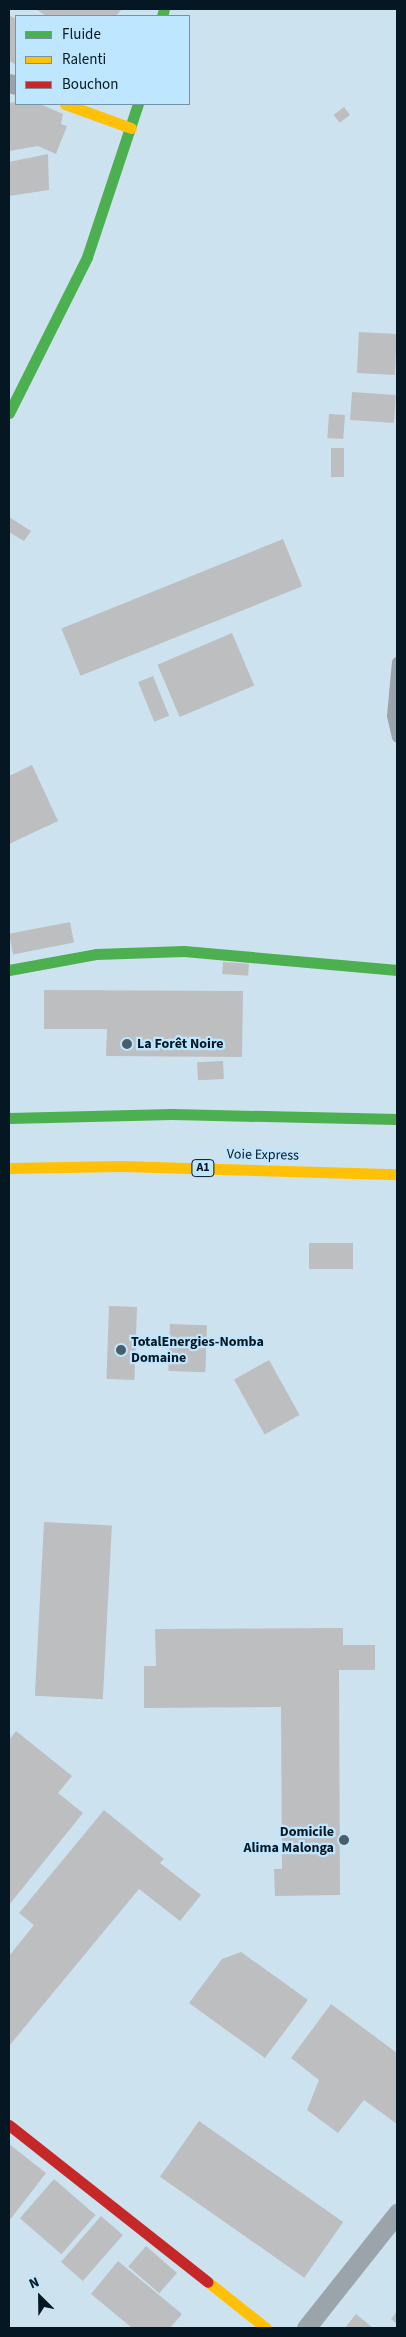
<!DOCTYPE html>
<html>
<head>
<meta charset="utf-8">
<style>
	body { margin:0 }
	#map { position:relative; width:406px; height:2337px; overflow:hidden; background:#cde2ef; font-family:"Source Sans 3",sans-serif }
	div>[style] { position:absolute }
	.building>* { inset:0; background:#bdbebf; transform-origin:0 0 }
	.lane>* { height:10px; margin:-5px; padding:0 5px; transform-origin:5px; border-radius:5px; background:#9ba4aa }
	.street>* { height:19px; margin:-9.5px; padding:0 9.5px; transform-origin:9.5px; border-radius:9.5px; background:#9ba4aa }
	.fast>* { height:11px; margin:-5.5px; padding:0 5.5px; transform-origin:5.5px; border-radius:5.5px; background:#4caf50 }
	.slow>* { height:11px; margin:-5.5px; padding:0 5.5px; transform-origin:5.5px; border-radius:5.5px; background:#ffc107 }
	.jam>* { height:11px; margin:-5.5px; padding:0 5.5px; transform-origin:5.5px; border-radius:5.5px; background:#c62828 }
	.dots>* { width:14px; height:14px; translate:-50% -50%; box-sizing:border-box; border:2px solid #bee6fe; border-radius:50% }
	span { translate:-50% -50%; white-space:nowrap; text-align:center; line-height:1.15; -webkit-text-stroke:4.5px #bee6fe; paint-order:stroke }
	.shield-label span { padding:1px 4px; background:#bee6fe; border:1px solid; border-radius:4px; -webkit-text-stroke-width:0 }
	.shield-label { font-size:12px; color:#041722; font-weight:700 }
	.poi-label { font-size:14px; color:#041722; font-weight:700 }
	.left { translate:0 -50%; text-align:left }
	.right { translate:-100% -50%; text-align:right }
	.street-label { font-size:14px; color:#041722 }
	.frame { position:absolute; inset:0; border:10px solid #041722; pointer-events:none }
	.legend { position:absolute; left:15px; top:15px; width:175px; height:90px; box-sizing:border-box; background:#bee6fe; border:1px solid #7493a6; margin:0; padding:6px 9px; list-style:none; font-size:15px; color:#041722 }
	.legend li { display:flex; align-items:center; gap:10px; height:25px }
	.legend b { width:25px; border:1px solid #7493a6 }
	.north { position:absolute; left:15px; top:2272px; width:50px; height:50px; -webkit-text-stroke:4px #bee6fe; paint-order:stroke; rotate:337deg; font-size:14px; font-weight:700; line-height:20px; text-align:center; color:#041722 }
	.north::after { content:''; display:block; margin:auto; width:18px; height:22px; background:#041722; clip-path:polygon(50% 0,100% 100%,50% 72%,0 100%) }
</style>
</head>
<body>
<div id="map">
	<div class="building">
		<i style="clip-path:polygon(36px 9px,122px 9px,116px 16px,46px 16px)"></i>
		<i style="clip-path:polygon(9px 15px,16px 19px,15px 64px,9px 61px)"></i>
		<i style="clip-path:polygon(16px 102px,40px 104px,63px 114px,61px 124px,67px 126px,56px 154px,38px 146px,9px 151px,9px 103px)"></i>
		<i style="left:344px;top:107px;width:10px;height:13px;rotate:53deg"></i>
		<i style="clip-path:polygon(48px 154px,49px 190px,9px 196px,9px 162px)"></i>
		<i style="left:359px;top:332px;width:38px;height:41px;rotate:3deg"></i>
		<i style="left:352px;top:392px;width:44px;height:28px;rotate:4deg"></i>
		<i style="left:329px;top:414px;width:16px;height:24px;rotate:4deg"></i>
		<i style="left:331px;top:448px;width:13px;height:29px"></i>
		<i style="clip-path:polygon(9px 517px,31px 531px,24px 541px,9px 532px)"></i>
		<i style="left:283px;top:539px;width:51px;height:239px;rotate:68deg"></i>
		<i style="left:232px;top:633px;width:57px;height:81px;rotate:67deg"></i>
		<i style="left:153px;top:676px;width:43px;height:16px;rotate:68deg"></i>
		<i style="clip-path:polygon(32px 765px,58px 821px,9px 844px,9px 776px)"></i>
		<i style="left:70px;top:922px;width:21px;height:62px;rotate:79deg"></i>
		<i style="left:223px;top:962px;width:26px;height:12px;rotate:4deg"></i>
		<i style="clip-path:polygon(44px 990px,243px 991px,242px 1057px,106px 1056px,107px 1029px,44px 1029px)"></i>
		<i style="left:223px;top:1061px;width:18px;height:26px;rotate:87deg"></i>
		<i style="left:309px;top:1243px;width:44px;height:26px"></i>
		<i style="left:109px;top:1306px;width:28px;height:73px;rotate:2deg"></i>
		<i style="left:170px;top:1324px;width:37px;height:47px;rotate:2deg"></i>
		<i style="left:269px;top:1360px;width:63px;height:40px;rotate:61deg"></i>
		<i style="left:44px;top:1522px;width:68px;height:174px;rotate:3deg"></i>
		<i style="clip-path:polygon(343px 1628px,343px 1645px,375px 1645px,375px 1670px,339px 1670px,340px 1895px,275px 1896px,274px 1869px,282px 1869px,281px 1707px,144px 1708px,144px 1666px,156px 1666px,155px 1629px)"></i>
		<i style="clip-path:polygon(16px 1731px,72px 1776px,58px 1793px,83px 1813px,9px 1905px,9px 1740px)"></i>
		<i style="clip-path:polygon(104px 1810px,164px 1859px,160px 1863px,201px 1895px,180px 1921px,139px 1889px,9px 2046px,9px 1956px,34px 1925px,19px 1913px)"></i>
		<i style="clip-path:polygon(241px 1952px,308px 2000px,265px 2058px,189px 2003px,222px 1959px)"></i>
		<i style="clip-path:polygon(331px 2004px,397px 2053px,397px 2124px,364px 2100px,338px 2133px,307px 2110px,319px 2080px,291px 2058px)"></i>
		<i style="left:199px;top:2121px;width:176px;height:68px;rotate:35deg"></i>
		<i style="clip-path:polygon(9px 2144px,46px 2173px,9px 2221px)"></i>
		<i style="left:54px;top:2179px;width:55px;height:52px;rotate:41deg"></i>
		<i style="left:101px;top:2216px;width:29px;height:61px;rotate:41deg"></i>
		<i style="left:146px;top:2246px;width:41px;height:27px;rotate:41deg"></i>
		<i style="clip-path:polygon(118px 2261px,182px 2314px,170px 2328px,132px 2328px,91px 2294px)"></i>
		<i style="clip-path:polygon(397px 2311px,397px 2324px,391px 2319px)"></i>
		<i style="clip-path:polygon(356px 2314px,373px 2328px,345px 2328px)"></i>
	</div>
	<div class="lane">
		<i style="left:397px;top:662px;width:54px;rotate:95.3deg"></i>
		<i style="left:392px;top:716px;width:22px;rotate:77deg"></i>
	</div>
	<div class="street">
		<i style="left:9px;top:83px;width:7px;rotate:16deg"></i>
		<i style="left:306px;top:2328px;width:147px;rotate:-51.6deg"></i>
	</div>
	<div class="fast">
		<i style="left:162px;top:16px;width:7px;rotate:-74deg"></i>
		<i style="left:9px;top:413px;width:174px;rotate:-63.4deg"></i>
		<i style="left:87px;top:257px;width:161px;rotate:-71.6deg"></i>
		<i style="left:9px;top:970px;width:88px;rotate:-10.4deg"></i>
		<i style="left:96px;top:954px;width:88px;rotate:-2deg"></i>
		<i style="left:184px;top:951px;width:214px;rotate:5.1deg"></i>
		<i style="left:9px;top:1118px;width:163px;rotate:-1.4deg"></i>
		<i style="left:172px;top:1114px;width:225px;rotate:1.3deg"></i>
	</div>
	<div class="slow">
		<i style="left:65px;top:104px;width:70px;rotate:20deg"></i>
		<i style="left:9px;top:1168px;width:112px;rotate:-1deg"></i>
		<i style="left:121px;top:1166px;width:276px;rotate:1.7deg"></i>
		<i style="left:208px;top:2282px;width:74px;rotate:38.4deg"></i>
	</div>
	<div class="jam">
		<i style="left:9px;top:2125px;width:253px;rotate:38.3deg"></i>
	</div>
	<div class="dots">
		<i style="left:127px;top:1044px;background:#4a5e6a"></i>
		<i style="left:121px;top:1350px;background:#4a5e6a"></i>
		<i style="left:344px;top:1840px;background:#4a5e6a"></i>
	</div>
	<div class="shield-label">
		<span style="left:203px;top:1168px">A1</span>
	</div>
	<div class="poi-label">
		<span class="left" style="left:137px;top:1044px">La Forêt Noire</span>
		<span class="left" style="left:131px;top:1350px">TotalEnergies-Nomba<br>Domaine</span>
		<span class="right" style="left:334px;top:1840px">Domicile<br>Alima Malonga</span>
	</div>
	<div class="street-label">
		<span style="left:263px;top:1155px;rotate:1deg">Voie Express</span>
	</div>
	<div class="frame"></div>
	<ul class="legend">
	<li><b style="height:6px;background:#4caf50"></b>Fluide</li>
	<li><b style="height:6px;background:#ffc107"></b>Ralenti</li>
	<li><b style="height:6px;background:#c62828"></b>Bouchon</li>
	</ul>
	<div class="north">N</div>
</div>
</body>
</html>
